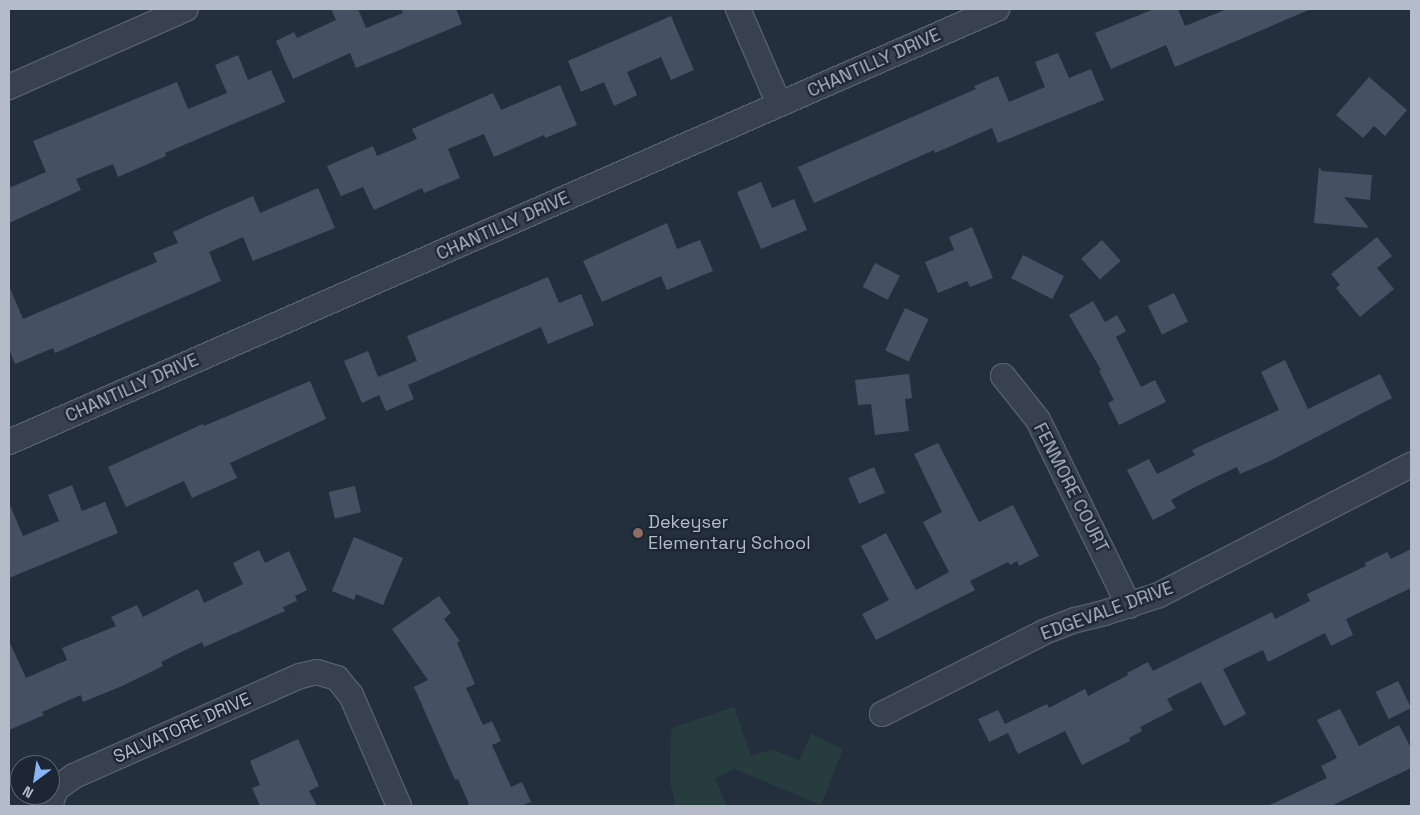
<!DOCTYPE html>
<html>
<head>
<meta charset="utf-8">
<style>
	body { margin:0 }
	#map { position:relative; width:1420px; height:815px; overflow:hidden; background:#242f3e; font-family:"Space Grotesk",sans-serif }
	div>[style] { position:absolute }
	.green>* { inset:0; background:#263c3f }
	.building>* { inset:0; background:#455162; transform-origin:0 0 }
	.roads { filter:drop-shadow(1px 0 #565f6c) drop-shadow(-1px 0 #565f6c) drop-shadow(0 1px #565f6c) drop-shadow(0 -1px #565f6c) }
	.street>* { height:24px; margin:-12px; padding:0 12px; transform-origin:12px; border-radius:12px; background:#38414e }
	.dots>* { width:14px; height:14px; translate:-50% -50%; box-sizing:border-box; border:2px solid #1d2633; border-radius:50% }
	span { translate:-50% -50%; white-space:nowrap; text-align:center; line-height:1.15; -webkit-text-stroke:4.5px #1d2633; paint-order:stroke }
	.street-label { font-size:18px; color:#b4bcc9 }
	.poi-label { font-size:18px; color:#b4bcc9 }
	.left { translate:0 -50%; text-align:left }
	.frame { position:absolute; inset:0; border:10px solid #b4bcc9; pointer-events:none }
	.north { position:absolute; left:10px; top:755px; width:50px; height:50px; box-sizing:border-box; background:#1d2633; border:1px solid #59626f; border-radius:50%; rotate:211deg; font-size:14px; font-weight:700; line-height:20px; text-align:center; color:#b4bcc9 }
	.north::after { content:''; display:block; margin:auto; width:18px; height:22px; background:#8ab4f8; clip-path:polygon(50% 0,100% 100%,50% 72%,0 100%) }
</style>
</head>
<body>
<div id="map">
	<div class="green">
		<i style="clip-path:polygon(734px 707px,751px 756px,773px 749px,799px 761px,811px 734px,843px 749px,821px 805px,735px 769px,715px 778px,726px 805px,676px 806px,670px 783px,671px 731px,677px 726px)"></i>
	</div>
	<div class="building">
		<i style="clip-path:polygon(331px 9px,358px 9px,366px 28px,403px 13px,401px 9px,456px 9px,462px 24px,356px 68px,350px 53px,293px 79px,276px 41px,294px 32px,297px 38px,336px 20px)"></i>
		<i style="clip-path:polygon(1154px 9px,1178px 9px,1185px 26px,1227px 9px,1311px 9px,1175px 67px,1166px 45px,1111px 69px,1095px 33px)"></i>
		<i style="clip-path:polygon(671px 16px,694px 70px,671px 80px,661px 57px,627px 72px,637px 95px,614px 106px,604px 82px,581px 92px,568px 61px)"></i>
		<i style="clip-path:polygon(1058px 53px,1069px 78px,1091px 69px,1104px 100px,998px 143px,992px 128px,935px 153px,934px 150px,814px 203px,798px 167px,976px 89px,974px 86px,998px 76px,1009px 102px,1045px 87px,1035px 62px)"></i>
		<i style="clip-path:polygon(238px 55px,248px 80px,271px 70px,285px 102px,165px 153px,166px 156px,118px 177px,113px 164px,76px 179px,81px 190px,9px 223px,9px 188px,46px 172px,33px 141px,177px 82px,188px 109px,227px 93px,215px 65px)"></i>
		<i style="clip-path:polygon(1369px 77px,1407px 110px,1385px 136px,1374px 126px,1363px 138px,1336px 115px)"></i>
		<i style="clip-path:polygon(560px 85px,577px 125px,545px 138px,544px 135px,494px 157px,484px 134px,448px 149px,460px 178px,424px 193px,422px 188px,374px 210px,363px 187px,341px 196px,327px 166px,373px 146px,377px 156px,417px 139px,412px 129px,493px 93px,501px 110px)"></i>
		<i style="clip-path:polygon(1319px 167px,1322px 171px,1372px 175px,1370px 200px,1344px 197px,1369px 228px,1314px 223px)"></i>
		<i style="clip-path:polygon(761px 182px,772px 208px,794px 199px,807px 230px,761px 249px,737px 192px)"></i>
		<i style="clip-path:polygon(318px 188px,335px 228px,253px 261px,243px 237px,209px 252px,221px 281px,55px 353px,53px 348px,15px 364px,9px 349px,9px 286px,23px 319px,157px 262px,153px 253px,178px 243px,173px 232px,207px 216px,253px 196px,260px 213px)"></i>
		<i style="clip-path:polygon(667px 223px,677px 249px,700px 240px,713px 271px,667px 290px,661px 276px,602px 302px,583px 261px)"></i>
		<i style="clip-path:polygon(972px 227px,993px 278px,970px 287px,967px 281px,938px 293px,925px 262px,954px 250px,949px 237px)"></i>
		<i style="clip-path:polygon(1377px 237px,1392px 256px,1377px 268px,1394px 289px,1360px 317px,1336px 288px,1340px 285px,1331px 274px)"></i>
		<i style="left:1102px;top:240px;width:28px;height:28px;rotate:48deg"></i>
		<i style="left:1023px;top:255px;width:46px;height:26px;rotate:27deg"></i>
		<i style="left:875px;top:263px;width:28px;height:27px;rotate:27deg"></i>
		<i style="clip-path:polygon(548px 277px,559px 303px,581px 294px,594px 325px,548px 344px,541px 327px,408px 385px,414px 399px,386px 411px,379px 395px,362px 403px,344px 361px,368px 351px,378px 377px,417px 361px,407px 336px)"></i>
		<i style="left:1174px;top:293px;width:32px;height:29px;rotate:64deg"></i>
		<i style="clip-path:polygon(1093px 301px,1105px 322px,1117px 315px,1126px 331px,1116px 337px,1141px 387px,1155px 380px,1166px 402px,1119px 425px,1108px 403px,1114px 400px,1099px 371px,1101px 370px,1069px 315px)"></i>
		<i style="left:905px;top:308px;width:26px;height:47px;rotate:25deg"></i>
		<i style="clip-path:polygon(1285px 360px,1308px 409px,1380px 374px,1392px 398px,1270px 461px,1240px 474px,1237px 467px,1197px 486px,1171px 500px,1176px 508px,1153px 520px,1127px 470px,1149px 459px,1157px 474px,1195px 455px,1192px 450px,1279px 410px,1261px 372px)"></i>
		<i style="clip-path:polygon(909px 374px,912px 398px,905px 399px,909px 431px,875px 435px,871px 404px,858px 405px,855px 380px)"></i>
		<i style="clip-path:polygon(310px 381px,326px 419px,230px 463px,237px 478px,192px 498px,184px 481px,126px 507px,108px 467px,203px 424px,204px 426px)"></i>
		<i style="clip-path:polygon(938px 443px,979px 522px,1013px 505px,1039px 556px,1019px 566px,1017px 561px,1010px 565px,1008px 562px,970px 581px,975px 590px,876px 640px,862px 614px,889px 600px,861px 546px,886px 533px,916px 590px,949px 572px,923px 522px,942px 512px,914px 454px)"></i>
		<i style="left:874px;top:467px;width:28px;height:28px;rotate:67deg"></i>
		<i style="clip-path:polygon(72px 485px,82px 511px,105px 502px,118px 533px,9px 578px,9px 503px,23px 536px,59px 521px,48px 495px)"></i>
		<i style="left:355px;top:486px;width:27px;height:27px;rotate:77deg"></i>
		<i style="clip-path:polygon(354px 537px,403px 558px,383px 605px,356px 594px,354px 600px,332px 591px)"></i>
		<i style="clip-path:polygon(1411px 549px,1411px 588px,1346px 619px,1353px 635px,1331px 646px,1325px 633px,1268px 662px,1263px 650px,1223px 669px,1246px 714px,1224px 726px,1201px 682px,1167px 699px,1173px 710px,1140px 727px,1142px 731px,1129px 738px,1130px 741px,1082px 765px,1065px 731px,1018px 754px,1008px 733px,989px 742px,978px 719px,998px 710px,1005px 724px,1047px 704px,1049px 708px,1085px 689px,1088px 696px,1128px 675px,1127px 673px,1148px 662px,1153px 671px,1272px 612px,1275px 619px,1310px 601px,1307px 594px,1366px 566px,1365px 563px,1387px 552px,1391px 559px)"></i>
		<i style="clip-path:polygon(259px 550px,265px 563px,289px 551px,307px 590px,295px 596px,297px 601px,283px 607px,285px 611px,204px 647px,202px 642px,161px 662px,163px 666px,122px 686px,83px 702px,81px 695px,42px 712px,44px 715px,9px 730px,9px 641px,26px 678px,67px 660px,62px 648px,116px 626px,111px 617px,137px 605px,143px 617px,198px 589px,204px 603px,243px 584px,233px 563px)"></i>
		<i style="clip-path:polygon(439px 596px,451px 613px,444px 619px,460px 641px,457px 643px,475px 684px,466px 688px,483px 725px,492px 721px,501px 741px,492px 745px,511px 787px,522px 782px,531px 802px,520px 806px,465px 806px,469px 804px,458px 779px,455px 780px,414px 687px,428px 680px,392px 629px)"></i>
		<i style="left:1398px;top:681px;width:30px;height:25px;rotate:64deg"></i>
		<i style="clip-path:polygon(1340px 709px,1359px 746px,1399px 725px,1411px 748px,1411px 768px,1331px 806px,1268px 806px,1327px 778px,1321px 766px,1337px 758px,1317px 720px)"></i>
		<i style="clip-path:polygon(298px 739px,319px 786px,309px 791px,317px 806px,260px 806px,252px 788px,260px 785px,250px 761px)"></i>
	</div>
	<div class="roads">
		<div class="street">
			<i style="left:738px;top:9px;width:103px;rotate:66.7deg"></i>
			<i style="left:9px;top:87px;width:193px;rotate:-23.8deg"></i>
			<i style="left:1003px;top:376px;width:56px;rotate:51.5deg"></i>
			<i style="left:1038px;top:420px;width:207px;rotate:63.9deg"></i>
			<i style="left:9px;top:442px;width:1079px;rotate:-23.67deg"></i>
			<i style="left:882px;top:714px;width:182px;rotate:-26.8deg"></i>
			<i style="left:1044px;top:632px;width:34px;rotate:-21deg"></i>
			<i style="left:1076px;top:620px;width:29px;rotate:-14deg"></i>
			<i style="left:1104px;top:613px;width:58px;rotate:-18.1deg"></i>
			<i style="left:1159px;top:595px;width:284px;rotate:-27.3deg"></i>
			<i style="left:50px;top:806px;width:18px;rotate:-71deg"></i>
			<i style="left:56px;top:789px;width:22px;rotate:-36deg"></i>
			<i style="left:74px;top:776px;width:247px;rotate:-23.9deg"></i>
			<i style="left:300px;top:676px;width:17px;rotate:-13deg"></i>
			<i style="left:317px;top:672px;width:21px;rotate:17deg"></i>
			<i style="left:337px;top:678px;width:22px;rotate:51deg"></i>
			<i style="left:351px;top:695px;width:121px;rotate:66.6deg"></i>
		</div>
	</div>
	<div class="dots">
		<i style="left:638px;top:533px;background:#8d6e63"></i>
	</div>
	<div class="street-label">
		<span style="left:874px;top:63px;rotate:-24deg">CHANTILLY DRIVE</span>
		<span style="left:503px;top:226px;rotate:-24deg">CHANTILLY DRIVE</span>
		<span style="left:132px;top:388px;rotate:-24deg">CHANTILLY DRIVE</span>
		<span style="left:1071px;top:488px;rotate:63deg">FENMORE COURT</span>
		<span style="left:1107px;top:611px;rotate:-20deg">EDGEVALE DRIVE</span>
		<span style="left:182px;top:728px;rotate:-24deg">SALVATORE DRIVE</span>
	</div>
	<div class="poi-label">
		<span class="left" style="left:648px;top:533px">Dekeyser<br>Elementary School</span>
	</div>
	<div class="frame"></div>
	<div class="north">N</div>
</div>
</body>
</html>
